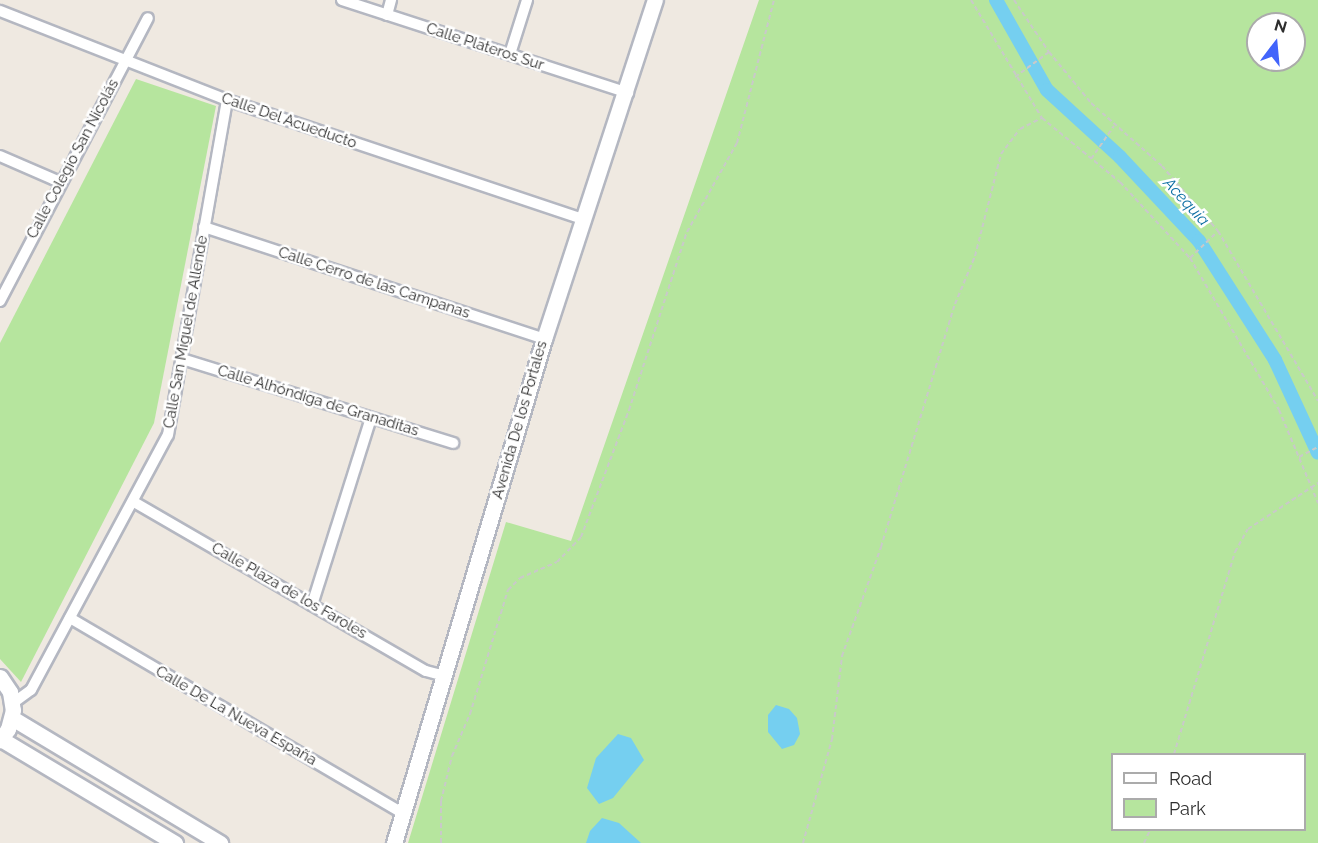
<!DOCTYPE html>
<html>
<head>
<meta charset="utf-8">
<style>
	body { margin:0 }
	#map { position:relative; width:1318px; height:843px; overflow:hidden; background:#efe9e1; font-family:Raleway,sans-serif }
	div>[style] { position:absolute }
	.green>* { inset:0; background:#b6e59e }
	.water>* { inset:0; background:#75cff0 }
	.canal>* { height:14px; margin:-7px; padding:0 7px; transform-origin:7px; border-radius:7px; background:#75cff0 }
	.path>* { height:2px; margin-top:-1px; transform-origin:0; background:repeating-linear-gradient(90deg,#c9c9c9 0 4.5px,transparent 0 7.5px) }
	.roads { filter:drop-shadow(2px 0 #b4b7c1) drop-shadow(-2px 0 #b4b7c1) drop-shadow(0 2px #b4b7c1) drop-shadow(0 -2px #b4b7c1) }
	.street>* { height:10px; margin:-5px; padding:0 5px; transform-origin:5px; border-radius:5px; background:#fff }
	.secondary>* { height:15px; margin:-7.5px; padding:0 7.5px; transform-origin:7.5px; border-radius:7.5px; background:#fff }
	span { translate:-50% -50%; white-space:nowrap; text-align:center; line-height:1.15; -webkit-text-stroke:5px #fff; paint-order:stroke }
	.street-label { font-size:15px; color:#2e2e2e }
	.water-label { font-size:16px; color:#0d6fa3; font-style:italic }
	.legend { position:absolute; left:1111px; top:753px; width:195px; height:78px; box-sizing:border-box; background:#fff; border:2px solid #ababab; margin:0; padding:8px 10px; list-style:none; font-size:18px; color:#2e2e2e }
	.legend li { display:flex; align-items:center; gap:12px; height:30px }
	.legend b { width:30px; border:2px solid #ababab }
	.north { position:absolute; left:1246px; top:12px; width:60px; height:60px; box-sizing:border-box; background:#fff; border:2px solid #ababab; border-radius:50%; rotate:16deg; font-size:16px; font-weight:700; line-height:24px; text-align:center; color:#2e2e2e }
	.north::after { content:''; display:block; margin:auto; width:21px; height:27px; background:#4264fb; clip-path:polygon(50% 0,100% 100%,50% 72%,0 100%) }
</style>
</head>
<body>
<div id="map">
	<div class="green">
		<i style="clip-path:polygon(evenodd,759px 0,1318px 0,1318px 843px,408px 843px,506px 522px,571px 541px,759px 0,1258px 24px,1294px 24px,1294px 60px,1258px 60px,1258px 24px,759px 0,1112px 754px,1304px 754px,1304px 830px,1112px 830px,1112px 754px)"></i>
		<i style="clip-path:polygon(136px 79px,216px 106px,154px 423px,21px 682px,0 659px,0 343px)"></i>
	</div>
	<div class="water">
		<i style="clip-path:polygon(776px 705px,789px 709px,797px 718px,800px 734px,794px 745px,782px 749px,768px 732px,768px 715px)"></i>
		<i style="clip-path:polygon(618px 734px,631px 738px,644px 760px,613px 798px,599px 804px,587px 788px,596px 758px)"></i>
		<i style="clip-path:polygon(602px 818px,619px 823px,641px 843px,586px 843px,590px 831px)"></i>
	</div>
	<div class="canal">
		<i style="left:996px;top:0;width:103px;rotate:60.5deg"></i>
		<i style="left:1047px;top:90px;width:99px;rotate:42.5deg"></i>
		<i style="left:1120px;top:157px;width:115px;rotate:46.8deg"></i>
		<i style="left:1199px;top:241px;width:141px;rotate:57.4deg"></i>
		<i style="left:1275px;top:360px;width:102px;rotate:65.2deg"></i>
	</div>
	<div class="path">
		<i style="left:971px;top:0;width:138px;rotate:59deg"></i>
		<i style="left:1042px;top:118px;width:101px;rotate:39.4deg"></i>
		<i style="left:1120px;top:182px;width:103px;rotate:47.4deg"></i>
		<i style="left:1190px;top:258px;width:176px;rotate:59.6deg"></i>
		<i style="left:1279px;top:410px;width:101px;rotate:67.2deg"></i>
		<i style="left:1014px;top:0;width:63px;rotate:56.1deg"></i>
		<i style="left:1049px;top:52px;width:66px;rotate:50.5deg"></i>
		<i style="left:1091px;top:103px;width:95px;rotate:41.6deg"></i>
		<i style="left:1162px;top:166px;width:86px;rotate:49.3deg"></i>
		<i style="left:1218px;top:231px;width:197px;rotate:59.5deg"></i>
		<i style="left:1015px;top:77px;width:42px;rotate:-36.3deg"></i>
		<i style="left:1091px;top:159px;width:40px;rotate:-55.1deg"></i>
		<i style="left:1190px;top:258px;width:39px;rotate:-44deg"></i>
		<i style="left:1299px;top:457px;width:21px;rotate:-28deg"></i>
		<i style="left:1174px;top:754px;width:211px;rotate:-73.2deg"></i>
		<i style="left:1235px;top:552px;width:26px;rotate:-61deg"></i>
		<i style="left:1248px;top:529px;width:84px;rotate:-33.3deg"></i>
		<i style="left:441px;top:843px;width:42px;rotate:-90deg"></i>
		<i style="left:441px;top:801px;width:46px;rotate:-76.3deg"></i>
		<i style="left:452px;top:756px;width:46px;rotate:-66.8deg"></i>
		<i style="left:470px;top:714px;width:130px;rotate:-73deg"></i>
		<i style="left:508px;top:590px;width:17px;rotate:-45deg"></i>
		<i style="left:520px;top:578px;width:40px;rotate:-23.4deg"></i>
		<i style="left:557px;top:562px;width:35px;rotate:-46deg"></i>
		<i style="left:581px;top:537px;width:136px;rotate:-69.3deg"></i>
		<i style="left:629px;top:410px;width:187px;rotate:-72deg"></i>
		<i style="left:687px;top:232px;width:102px;rotate:-60.7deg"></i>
		<i style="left:737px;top:143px;width:148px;rotate:-75.5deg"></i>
		<i style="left:803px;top:843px;width:108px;rotate:-74.4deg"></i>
		<i style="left:832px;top:739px;width:84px;rotate:-83.1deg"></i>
		<i style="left:842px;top:656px;width:116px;rotate:-70.3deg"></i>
		<i style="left:881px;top:547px;width:254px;rotate:-73.1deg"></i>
		<i style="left:955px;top:304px;width:52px;rotate:-67.4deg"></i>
		<i style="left:975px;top:256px;width:105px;rotate:-75.7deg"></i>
		<i style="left:1001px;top:154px;width:31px;rotate:-53deg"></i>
		<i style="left:1020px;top:129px;width:25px;rotate:-27deg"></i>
		<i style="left:1144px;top:843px;width:14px;rotate:-65deg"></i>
	</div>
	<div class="roads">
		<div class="street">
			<i style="left:342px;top:0;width:301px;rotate:18deg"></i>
			<i style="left:0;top:11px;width:244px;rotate:21.4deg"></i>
			<i style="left:227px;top:100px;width:375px;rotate:18.5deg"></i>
			<i style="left:387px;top:15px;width:16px;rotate:-75deg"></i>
			<i style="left:510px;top:54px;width:57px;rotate:-72.5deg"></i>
			<i style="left:0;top:156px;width:65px;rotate:23.4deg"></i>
			<i style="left:204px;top:227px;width:358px;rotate:18.2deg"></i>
			<i style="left:0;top:301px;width:319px;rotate:-62.4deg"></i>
			<i style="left:182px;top:359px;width:284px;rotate:17.2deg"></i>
			<i style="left:134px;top:502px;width:337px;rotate:30.1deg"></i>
			<i style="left:426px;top:671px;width:20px;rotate:15deg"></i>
			<i style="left:312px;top:605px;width:196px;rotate:-72.5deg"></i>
			<i style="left:70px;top:618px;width:386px;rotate:30.4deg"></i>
			<i style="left:13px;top:703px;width:22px;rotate:-36deg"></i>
			<i style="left:31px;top:690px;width:289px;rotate:-61.8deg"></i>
			<i style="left:168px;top:435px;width:340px;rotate:-80deg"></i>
		</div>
		<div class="secondary">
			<i style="left:0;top:677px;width:18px;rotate:56deg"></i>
			<i style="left:10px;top:692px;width:18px;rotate:81deg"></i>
			<i style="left:13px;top:710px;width:20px;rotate:105deg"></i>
			<i style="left:8px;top:729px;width:14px;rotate:126deg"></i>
			<i style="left:12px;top:718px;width:243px;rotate:31deg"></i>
			<i style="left:1px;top:739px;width:203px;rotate:30.9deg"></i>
			<i style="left:394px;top:843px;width:526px;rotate:-73.43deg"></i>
			<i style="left:544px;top:339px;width:357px;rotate:-71.9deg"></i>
		</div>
	</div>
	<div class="street-label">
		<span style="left:485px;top:47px;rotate:18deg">Calle Plateros Sur</span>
		<span style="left:289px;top:121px;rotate:19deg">Calle Del Acueducto</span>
		<span style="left:73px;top:159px;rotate:-62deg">Calle Colegio San Nicolás</span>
		<span style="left:374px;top:283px;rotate:18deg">Calle Cerro de las Campanas</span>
		<span style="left:186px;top:332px;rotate:-80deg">Calle San Miguel de Allende</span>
		<span style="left:318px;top:401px;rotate:17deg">Calle Alhóndiga de Granaditas</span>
		<span style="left:520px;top:420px;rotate:-74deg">Avenida De los Portales</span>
		<span style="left:289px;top:591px;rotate:30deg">Calle Plaza de los Faroles</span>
		<span style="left:236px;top:716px;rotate:30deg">Calle De La Nueva España</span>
	</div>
	<div class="water-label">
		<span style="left:1186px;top:202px;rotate:47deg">Acequia</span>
	</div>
	<ul class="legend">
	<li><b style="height:8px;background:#fff"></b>Road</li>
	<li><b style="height:16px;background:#b6e59e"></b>Park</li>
	</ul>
	<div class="north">N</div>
</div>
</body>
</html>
